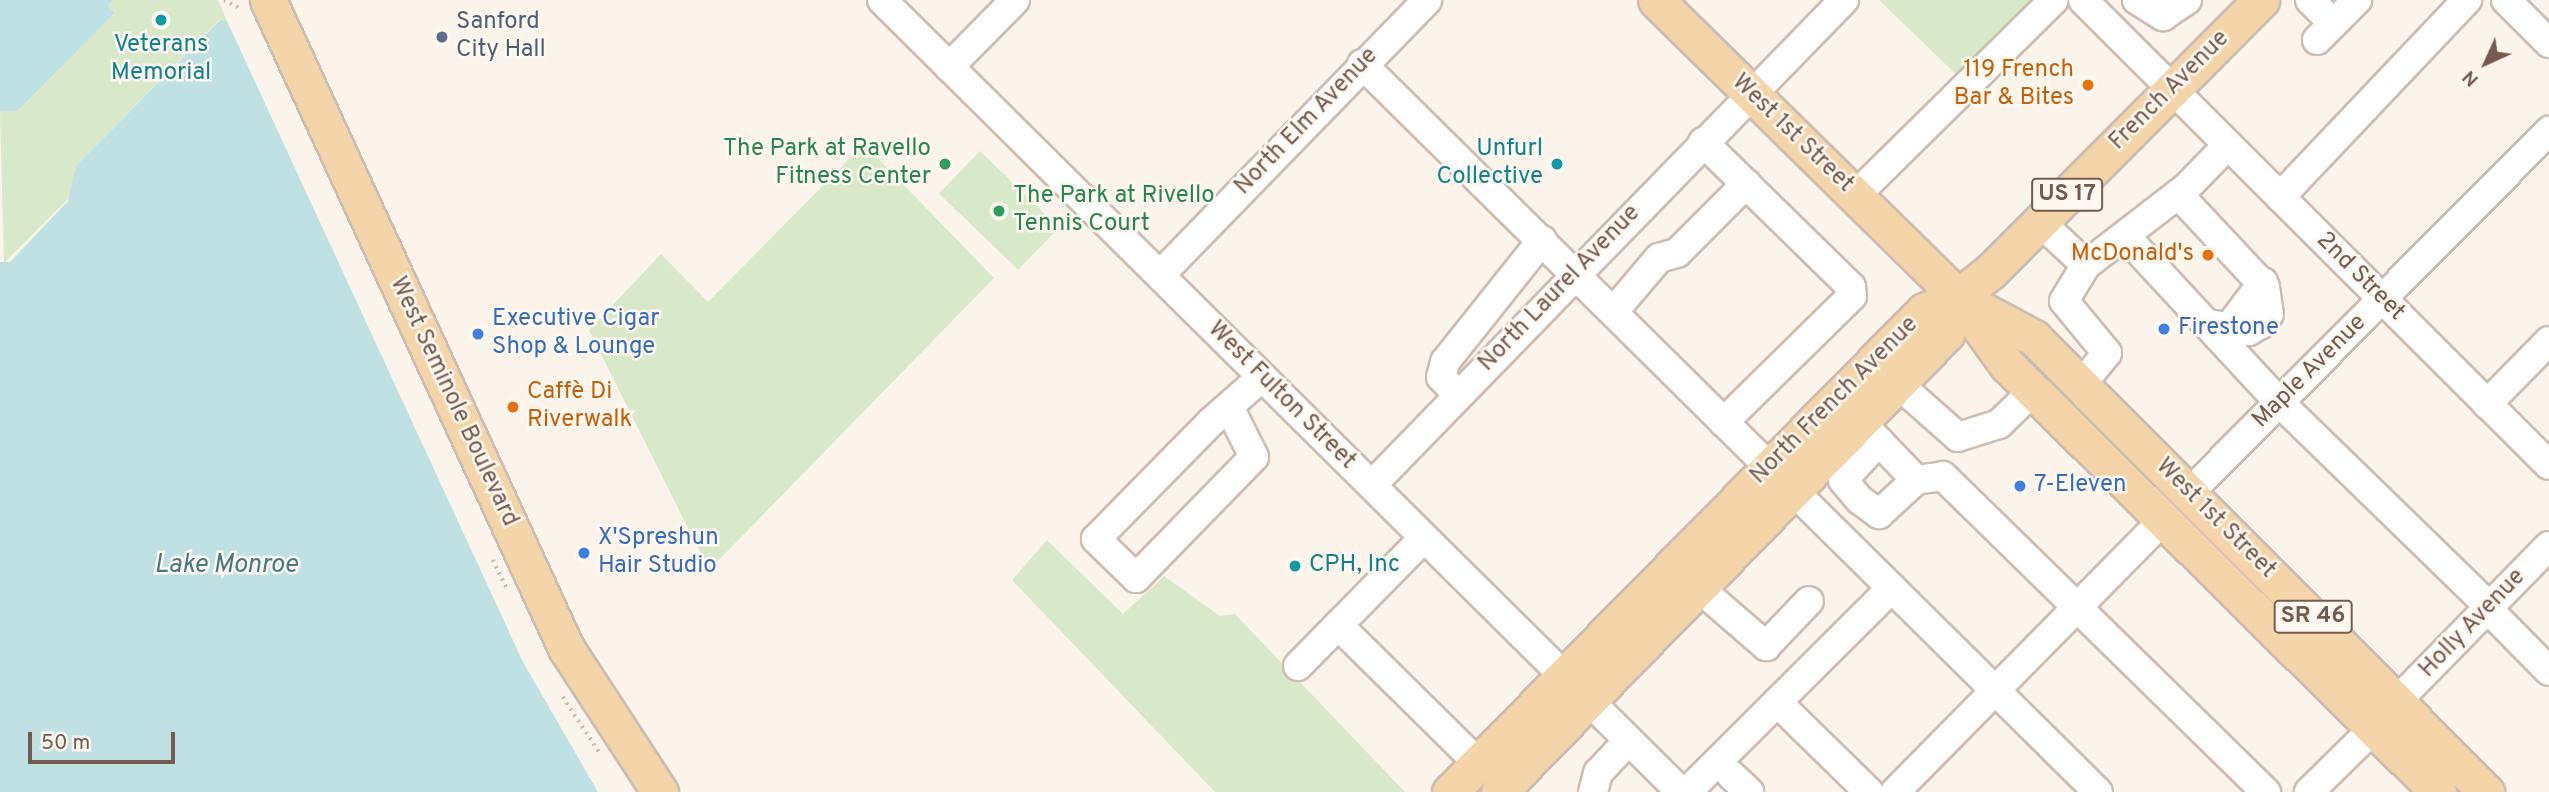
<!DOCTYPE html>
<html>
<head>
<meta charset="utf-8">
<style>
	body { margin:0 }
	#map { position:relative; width:2549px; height:792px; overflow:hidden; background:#fbf4eb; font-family:Overpass,sans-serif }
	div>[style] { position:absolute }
	.green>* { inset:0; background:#d8e9ca; transform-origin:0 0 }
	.water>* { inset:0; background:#c0e1e4 }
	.path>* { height:3.5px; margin-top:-1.75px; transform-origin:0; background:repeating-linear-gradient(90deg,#d4b6a7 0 2px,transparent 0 7px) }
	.roads { filter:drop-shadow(2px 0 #cdbcb1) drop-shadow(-2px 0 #cdbcb1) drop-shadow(0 2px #cdbcb1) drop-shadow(0 -2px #cdbcb1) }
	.minor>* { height:28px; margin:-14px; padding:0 14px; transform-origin:14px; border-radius:14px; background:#fff }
	.major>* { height:35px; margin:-17.5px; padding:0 17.5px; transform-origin:17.5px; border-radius:17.5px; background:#f4d4a9 }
	.dots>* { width:19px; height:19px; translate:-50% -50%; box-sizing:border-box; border:4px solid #fef8f1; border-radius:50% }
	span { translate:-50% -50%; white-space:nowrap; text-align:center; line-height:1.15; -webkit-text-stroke:5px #fef8f1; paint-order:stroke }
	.shield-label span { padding:2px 5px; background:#fef8f1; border:2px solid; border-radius:5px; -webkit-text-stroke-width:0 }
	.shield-label { font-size:23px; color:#755b4f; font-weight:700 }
	.service-label { font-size:24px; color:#4e5e75 }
	.left { translate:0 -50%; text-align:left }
	.culture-label { font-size:24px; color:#0d838f }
	.right { translate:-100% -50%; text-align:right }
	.food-label { font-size:24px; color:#c56008 }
	.street-label { font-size:24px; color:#755b4f }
	.leisure-label { font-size:24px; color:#27864d }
	.shop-label { font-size:24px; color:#366cbe }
	.water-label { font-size:26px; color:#47797f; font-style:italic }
	.north { position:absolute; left:2451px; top:28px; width:70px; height:70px; -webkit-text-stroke:5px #fef8f1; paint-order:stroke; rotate:225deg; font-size:19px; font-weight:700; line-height:28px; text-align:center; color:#755b4f }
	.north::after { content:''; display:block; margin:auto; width:24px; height:32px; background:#755b4f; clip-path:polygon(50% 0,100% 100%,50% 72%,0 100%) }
	.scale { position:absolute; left:28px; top:732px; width:147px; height:32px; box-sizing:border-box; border:4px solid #755b4f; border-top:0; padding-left:9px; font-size:21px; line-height:24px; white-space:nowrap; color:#755b4f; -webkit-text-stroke:5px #fef8f1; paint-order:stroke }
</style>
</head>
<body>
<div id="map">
	<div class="green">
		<i style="clip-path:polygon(113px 0,218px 0,227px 21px,219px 20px,76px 166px,73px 194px,4px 263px,0 111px,18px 111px,115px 13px,108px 6px)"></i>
		<i style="clip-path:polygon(1879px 0,2043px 0,1964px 82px)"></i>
		<i style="clip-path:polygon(864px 144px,994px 278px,709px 570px,589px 330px,661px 254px,708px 302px)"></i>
		<i style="left:980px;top:151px;width:110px;height:59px;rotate:44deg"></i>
		<i style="clip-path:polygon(1047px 540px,1123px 614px,1164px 576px,1220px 616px,1235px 614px,1405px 792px,1215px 792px,1012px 580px)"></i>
	</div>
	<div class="water">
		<i style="clip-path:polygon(0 0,113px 0,108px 6px,115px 13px,18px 111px,0 111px)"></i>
		<i style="clip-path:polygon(220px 20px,227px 21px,523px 662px,598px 792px,0 792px,0 262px,10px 262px,68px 201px,76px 166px)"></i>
	</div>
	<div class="path">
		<i style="left:224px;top:0;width:21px;rotate:28deg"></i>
		<i style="left:493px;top:560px;width:34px;rotate:64deg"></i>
		<i style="left:563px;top:697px;width:69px;rotate:56.8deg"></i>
	</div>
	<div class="roads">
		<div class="minor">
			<i style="left:882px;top:0;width:1125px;rotate:44.75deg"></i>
			<i style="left:2083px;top:0;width:658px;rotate:44.94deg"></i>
			<i style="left:2137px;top:0;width:31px;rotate:32deg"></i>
			<i style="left:2163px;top:16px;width:29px;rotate:-34deg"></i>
			<i style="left:2310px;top:0;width:33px;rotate:45deg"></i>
			<i style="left:2506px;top:0;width:61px;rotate:45deg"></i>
			<i style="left:2317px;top:40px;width:57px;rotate:-45deg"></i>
			<i style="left:1362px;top:64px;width:1035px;rotate:44.69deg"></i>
			<i style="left:949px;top:67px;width:94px;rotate:-45.4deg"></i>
			<i style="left:1703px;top:142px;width:207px;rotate:44.4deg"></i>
			<i style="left:1851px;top:287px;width:9px;rotate:84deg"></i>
			<i style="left:1852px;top:296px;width:180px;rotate:135.5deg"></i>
			<i style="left:2178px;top:194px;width:127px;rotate:46.9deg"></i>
			<i style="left:2265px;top:287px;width:27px;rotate:82deg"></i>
			<i style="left:2269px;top:314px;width:13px;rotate:129deg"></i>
			<i style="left:2261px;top:324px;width:14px;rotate:150deg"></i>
			<i style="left:2249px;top:331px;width:36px;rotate:-170deg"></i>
			<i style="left:1855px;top:196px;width:279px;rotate:-44.6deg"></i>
			<i style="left:2280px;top:197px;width:272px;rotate:-46.5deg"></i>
			<i style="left:2040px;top:222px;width:63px;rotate:43.1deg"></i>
			<i style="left:2086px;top:265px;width:126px;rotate:-37.6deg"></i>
			<i style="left:2186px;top:188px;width:60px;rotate:-45.7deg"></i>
			<i style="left:2126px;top:237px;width:225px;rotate:47.2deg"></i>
			<i style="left:2279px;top:402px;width:294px;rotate:44.2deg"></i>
			<i style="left:1160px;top:275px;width:383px;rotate:-45.8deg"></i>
			<i style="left:1614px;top:311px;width:70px;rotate:-49.7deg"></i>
			<i style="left:1659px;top:258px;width:19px;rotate:-16deg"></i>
			<i style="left:1677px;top:253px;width:98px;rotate:-45deg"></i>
			<i style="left:2230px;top:326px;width:55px;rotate:-53.1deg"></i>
			<i style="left:1898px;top:384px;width:80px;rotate:41.5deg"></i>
			<i style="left:1958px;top:437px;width:43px;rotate:-17.6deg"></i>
			<i style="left:1999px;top:424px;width:47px;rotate:-44.1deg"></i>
			<i style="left:2081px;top:385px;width:41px;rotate:-50.9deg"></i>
			<i style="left:2107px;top:353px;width:67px;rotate:-129.6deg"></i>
			<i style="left:2064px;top:301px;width:42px;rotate:-58.6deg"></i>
			<i style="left:1458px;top:395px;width:25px;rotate:-133deg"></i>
			<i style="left:1441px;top:377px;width:16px;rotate:-75deg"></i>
			<i style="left:1445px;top:362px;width:156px;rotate:-51.5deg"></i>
			<i style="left:2487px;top:404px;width:88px;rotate:-45.5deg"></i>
			<i style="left:1229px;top:407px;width:56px;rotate:63.4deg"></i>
			<i style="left:1254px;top:457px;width:169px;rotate:134.3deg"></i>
			<i style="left:1136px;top:578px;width:56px;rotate:-135.7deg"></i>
			<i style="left:1096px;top:539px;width:164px;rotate:-45.5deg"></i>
			<i style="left:1211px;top:422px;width:68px;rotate:-41.4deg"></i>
			<i style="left:1867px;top:429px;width:71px;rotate:46.1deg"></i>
			<i style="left:1879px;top:441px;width:53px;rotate:132.7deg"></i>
			<i style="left:1843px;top:480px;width:26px;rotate:50deg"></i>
			<i style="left:1860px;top:500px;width:24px;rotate:36deg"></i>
			<i style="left:1879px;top:514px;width:50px;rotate:-42.6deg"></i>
			<i style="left:1916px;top:480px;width:27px;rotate:-8deg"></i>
			<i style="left:1943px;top:476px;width:452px;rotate:44.4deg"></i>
			<i style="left:1372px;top:485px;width:677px;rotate:-45.78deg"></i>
			<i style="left:2189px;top:493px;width:511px;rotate:-45.16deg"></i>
			<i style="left:1699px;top:588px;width:89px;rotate:40.9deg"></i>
			<i style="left:1766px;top:646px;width:62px;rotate:-46.3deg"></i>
			<i style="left:2488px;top:609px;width:87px;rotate:45.5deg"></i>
			<i style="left:1338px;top:625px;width:197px;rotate:44.6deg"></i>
			<i style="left:1298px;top:666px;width:180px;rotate:-45.5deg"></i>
			<i style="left:2397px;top:701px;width:217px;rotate:-45.6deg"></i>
			<i style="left:1777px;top:702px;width:129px;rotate:44.4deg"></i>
			<i style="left:1731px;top:775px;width:25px;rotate:43deg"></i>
			<i style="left:1593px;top:792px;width:20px;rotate:-75deg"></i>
			<i style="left:1598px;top:773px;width:44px;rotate:-46.8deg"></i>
			<i style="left:1687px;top:792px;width:289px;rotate:-44.9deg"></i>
			<i style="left:1895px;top:792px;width:382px;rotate:-45.4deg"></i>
			<i style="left:2309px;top:792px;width:90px;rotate:-44.5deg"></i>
		</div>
		<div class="major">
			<i style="left:268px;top:0;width:713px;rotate:65.3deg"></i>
			<i style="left:566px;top:648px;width:172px;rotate:56.9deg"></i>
			<i style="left:1656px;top:0;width:424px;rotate:44.5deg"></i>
			<i style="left:1958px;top:297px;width:84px;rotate:54.2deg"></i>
			<i style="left:2007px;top:365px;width:607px;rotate:44.73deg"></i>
			<i style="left:1967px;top:302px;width:76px;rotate:28.2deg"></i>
			<i style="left:2034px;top:338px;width:641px;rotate:45.13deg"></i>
			<i style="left:1450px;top:792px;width:675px;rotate:-45.42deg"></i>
			<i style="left:1924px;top:311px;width:37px;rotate:-22deg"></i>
			<i style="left:1958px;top:297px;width:42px;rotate:-38.2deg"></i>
			<i style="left:1991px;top:271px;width:383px;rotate:-45.1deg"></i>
			<i style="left:1499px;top:792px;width:640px;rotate:-45.7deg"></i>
			<i style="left:1946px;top:334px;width:39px;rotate:-72deg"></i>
		</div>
	</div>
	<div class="dots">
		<i style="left:161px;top:20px;background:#0f9aa8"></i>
		<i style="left:442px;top:37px;background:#5c6f8a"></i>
		<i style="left:2088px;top:85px;background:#e8710a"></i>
		<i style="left:945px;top:164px;background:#2e9e5b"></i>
		<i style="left:1557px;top:164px;background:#0f9aa8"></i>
		<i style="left:999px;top:211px;background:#2e9e5b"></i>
		<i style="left:2208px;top:255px;background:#e8710a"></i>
		<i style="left:2164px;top:329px;background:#3f7fe0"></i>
		<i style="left:478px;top:334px;background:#3f7fe0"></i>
		<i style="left:513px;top:407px;background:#e8710a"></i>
		<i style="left:2020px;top:486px;background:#3f7fe0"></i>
		<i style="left:584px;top:553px;background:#3f7fe0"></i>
		<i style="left:1295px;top:566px;background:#0f9aa8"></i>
	</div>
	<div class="shield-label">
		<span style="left:2067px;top:195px">US 17</span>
		<span style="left:2313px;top:617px">SR 46</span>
	</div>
	<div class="service-label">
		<span class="left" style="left:456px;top:37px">Sanford<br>City Hall</span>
	</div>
	<div class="culture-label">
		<span style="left:161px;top:60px">Veterans<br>Memorial</span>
		<span class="right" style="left:1543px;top:164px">Unfurl<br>Collective</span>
		<span class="left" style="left:1309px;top:566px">CPH, Inc</span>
	</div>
	<div class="food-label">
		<span class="right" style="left:2074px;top:85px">119 French<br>Bar &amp; Bites</span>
		<span class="right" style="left:2194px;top:255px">McDonald's</span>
		<span class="left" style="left:527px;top:407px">Caffè Di<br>Riverwalk</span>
	</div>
	<div class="street-label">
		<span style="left:2170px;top:91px;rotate:-45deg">French Avenue</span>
		<span style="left:1307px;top:122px;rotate:-46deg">North Elm Avenue</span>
		<span style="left:1792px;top:134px;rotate:44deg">West 1st Street</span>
		<span style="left:2360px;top:277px;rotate:45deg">2nd Street</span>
		<span style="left:1560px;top:289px;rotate:-46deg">North Laurel Avenue</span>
		<span style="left:2310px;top:372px;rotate:-45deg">Maple Avenue</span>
		<span style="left:1281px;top:396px;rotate:45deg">West Fulton Street</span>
		<span style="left:1835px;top:401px;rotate:-45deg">North French Avenue</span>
		<span style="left:453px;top:402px;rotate:65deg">West Seminole Boulevard</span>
		<span style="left:2215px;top:519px;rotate:45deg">West 1st Street</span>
		<span style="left:2473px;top:624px;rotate:-46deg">Holly Avenue</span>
	</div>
	<div class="leisure-label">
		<span class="right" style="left:931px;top:164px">The Park at Ravello<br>Fitness Center</span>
		<span class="left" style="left:1013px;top:211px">The Park at Rivello<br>Tennis Court</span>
	</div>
	<div class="shop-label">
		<span class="left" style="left:492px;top:334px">Executive Cigar<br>Shop &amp; Lounge</span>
		<span class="left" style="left:2178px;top:329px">Firestone</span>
		<span class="left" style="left:2034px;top:486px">7-Eleven</span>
		<span class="left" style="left:598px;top:553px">X'Spreshun<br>Hair Studio</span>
	</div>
	<div class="water-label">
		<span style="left:226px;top:566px">Lake Monroe</span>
	</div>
	<div class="north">N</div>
	<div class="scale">50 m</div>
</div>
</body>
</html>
